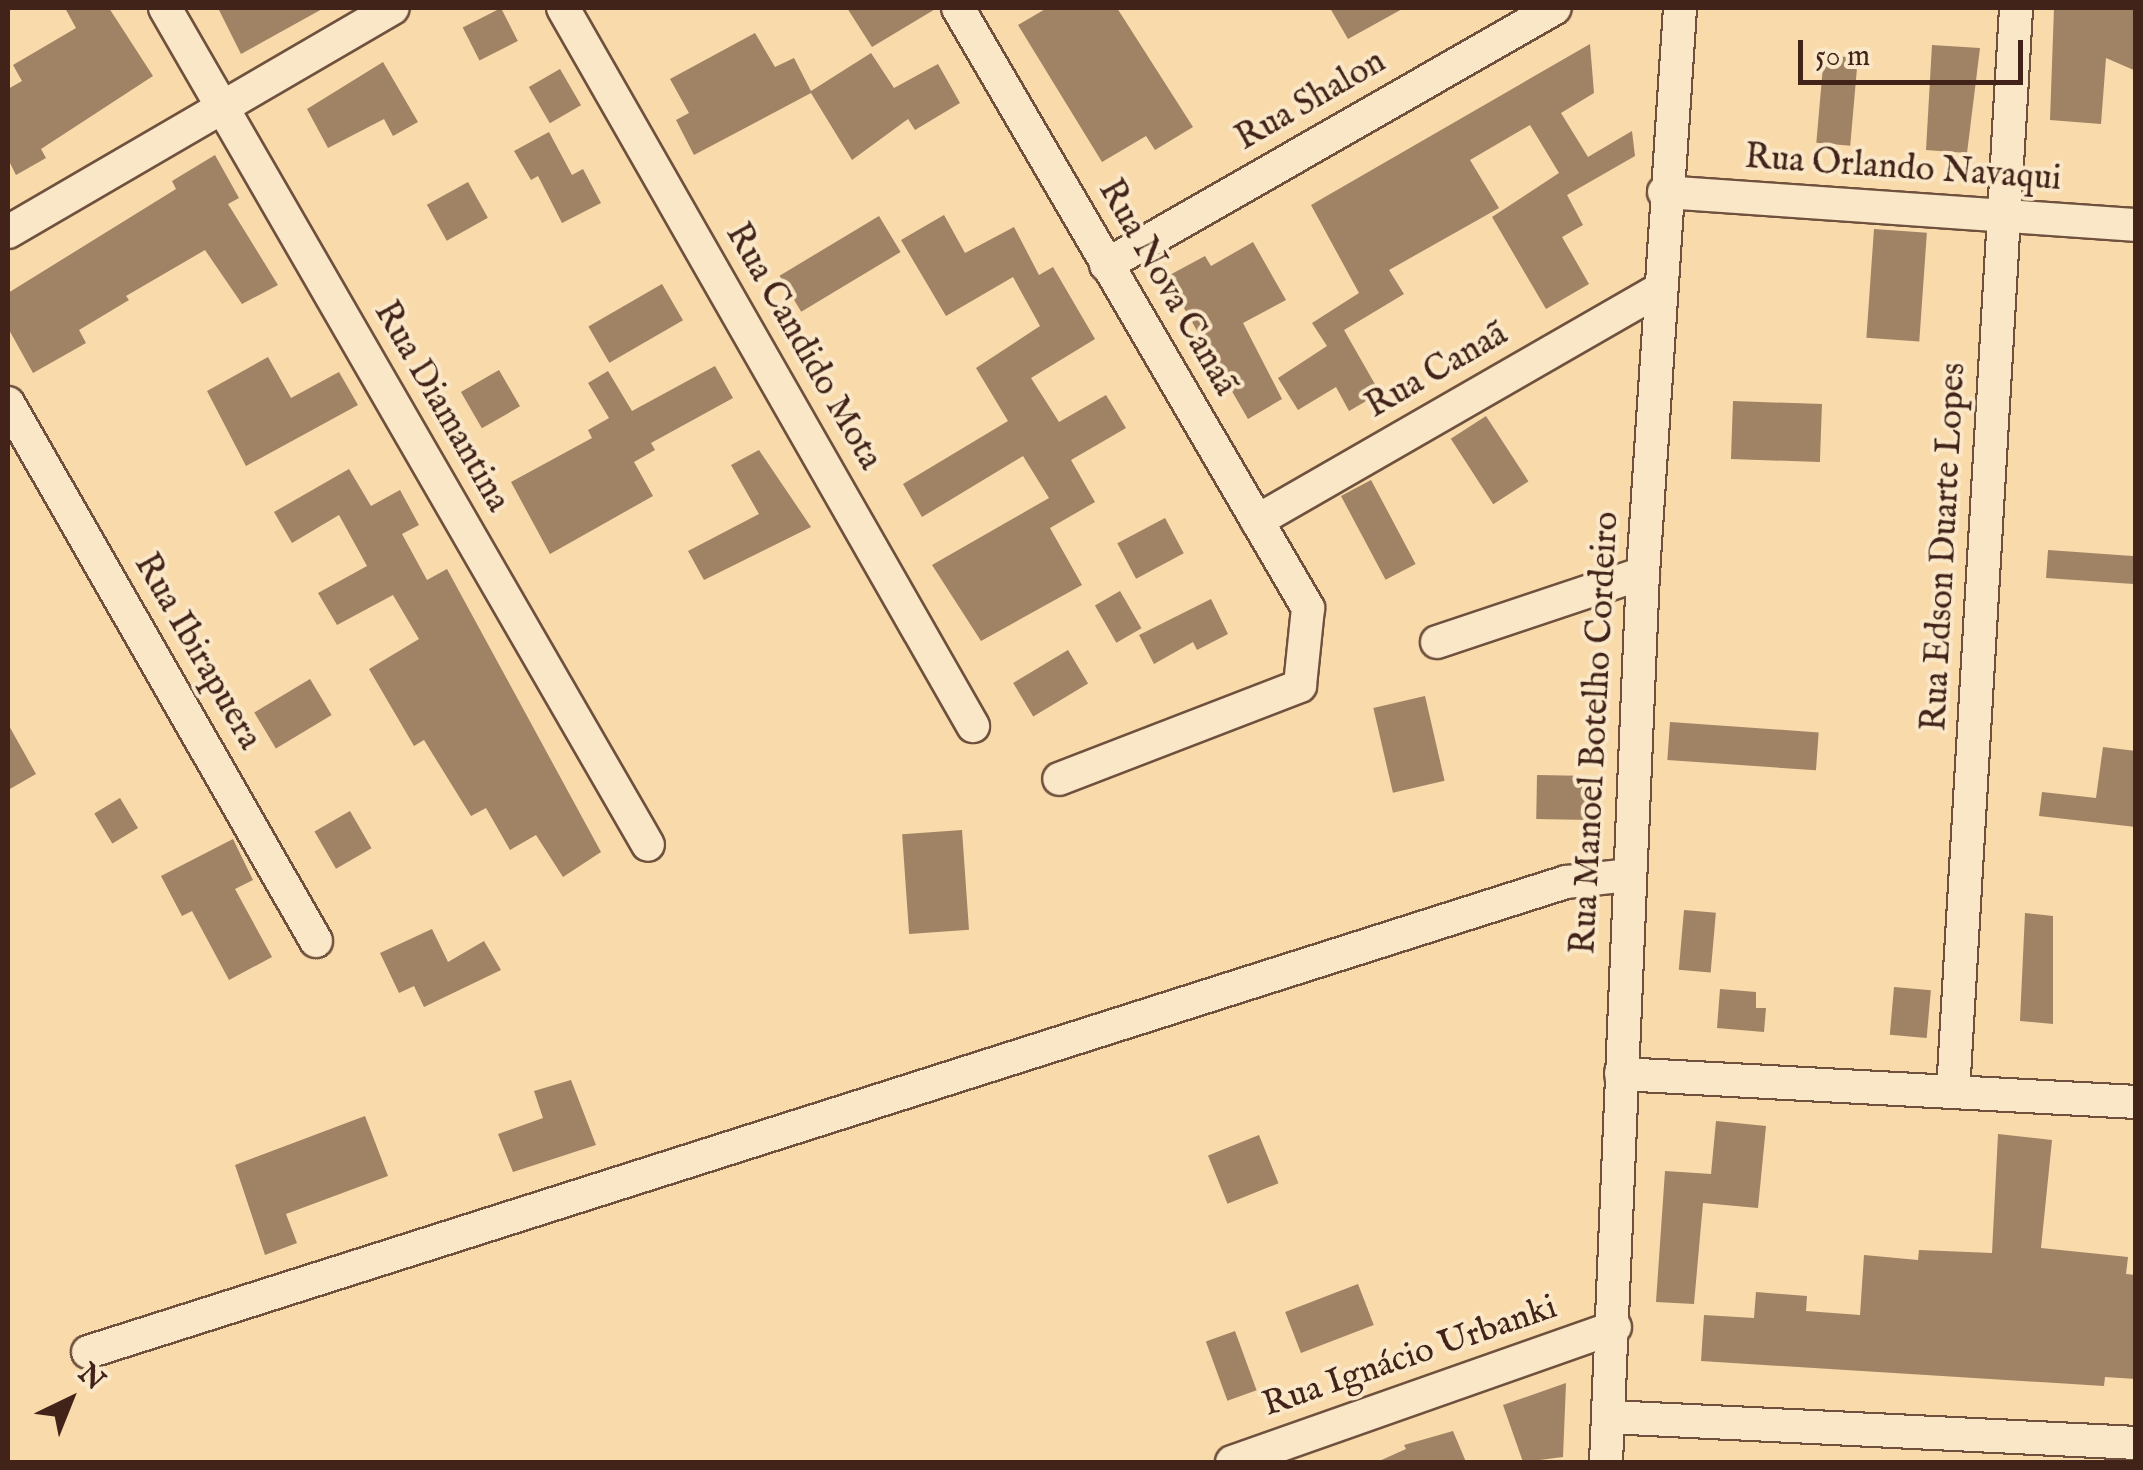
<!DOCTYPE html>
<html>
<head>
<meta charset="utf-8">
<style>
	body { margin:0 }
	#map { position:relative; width:2143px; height:1470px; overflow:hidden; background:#f8daab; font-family:"IM FELL English",serif }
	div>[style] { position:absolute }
	.building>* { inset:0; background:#a08265; transform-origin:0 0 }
	.roads { filter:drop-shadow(2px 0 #6f513e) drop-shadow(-2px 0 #6f513e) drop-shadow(0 2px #6f513e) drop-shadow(0 -2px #6f513e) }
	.minor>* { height:32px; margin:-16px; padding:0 16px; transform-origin:16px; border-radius:16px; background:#fae7c8 }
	span { translate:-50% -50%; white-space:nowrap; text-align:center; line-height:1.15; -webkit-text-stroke:8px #fae7c8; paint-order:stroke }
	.street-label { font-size:35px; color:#412319 }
	.frame { position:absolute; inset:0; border:10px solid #412319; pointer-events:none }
	.north { position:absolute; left:20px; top:1350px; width:100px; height:100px; -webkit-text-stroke:8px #fae7c8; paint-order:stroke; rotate:43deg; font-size:28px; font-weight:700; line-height:40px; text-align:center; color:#412319 }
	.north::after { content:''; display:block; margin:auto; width:35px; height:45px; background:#412319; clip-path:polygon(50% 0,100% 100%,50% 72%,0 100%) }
	.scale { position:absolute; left:1798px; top:40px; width:225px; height:45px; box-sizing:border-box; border:5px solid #412319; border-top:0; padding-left:12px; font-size:30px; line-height:35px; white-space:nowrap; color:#412319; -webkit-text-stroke:8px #fae7c8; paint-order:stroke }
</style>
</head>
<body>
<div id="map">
	<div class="building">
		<i style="clip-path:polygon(65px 8px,109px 8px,153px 76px,41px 149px,46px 158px,16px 175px,8px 159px,8px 89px,22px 81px,13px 65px,76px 28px)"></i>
		<i style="clip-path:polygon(218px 8px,324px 8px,241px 54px)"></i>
		<i style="left:501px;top:8px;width:37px;height:43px;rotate:63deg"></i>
		<i style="clip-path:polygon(847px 8px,937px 8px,872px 47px)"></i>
		<i style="clip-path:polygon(1047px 8px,1117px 8px,1193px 127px,1155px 150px,1146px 136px,1102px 162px,1018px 25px)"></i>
		<i style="clip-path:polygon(1330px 8px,1404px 8px,1348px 39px)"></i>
		<i style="clip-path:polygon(2054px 8px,2136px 8px,2136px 71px,2106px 58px,2101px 124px,2050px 120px)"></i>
		<i style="clip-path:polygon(755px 33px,775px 67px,794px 58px,811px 91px,871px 53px,894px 88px,938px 64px,960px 103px,915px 130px,908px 119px,852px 160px,811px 93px,694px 155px,676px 120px,689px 113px,670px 79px)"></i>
		<i style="clip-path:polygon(1590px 44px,1594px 93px,1561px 113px,1588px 157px,1632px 131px,1635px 156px,1567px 195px,1583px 225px,1562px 237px,1589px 284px,1546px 309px,1492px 217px,1559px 173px,1530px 125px,1470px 160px,1499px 208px,1389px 270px,1404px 294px,1344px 330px,1380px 393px,1349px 411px,1336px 387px,1298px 410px,1278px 378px,1327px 346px,1312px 323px,1359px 293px,1311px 205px)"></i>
		<i style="clip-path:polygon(1932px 45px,1980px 48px,1967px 153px,1926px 150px)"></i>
		<i style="left:1824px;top:55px;width:34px;height:88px;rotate:5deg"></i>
		<i style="clip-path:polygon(383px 62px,418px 122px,393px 136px,384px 119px,328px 148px,307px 109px)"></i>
		<i style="left:560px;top:69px;width:42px;height:36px;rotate:60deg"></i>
		<i style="clip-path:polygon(549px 132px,572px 175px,583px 169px,601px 203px,562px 223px,538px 176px,531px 180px,514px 151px)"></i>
		<i style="clip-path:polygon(215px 155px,239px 198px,228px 204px,278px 285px,242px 304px,205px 250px,126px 296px,129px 300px,79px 330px,86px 343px,33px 373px,8px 328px,8px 293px,176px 189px,172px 181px)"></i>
		<i style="left:468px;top:182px;width:41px;height:47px;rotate:61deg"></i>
		<i style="clip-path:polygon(944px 215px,965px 253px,1014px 227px,1039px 275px,1053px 267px,1095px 339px,1031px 378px,1059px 422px,1106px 395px,1126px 428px,1071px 460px,1095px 502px,1050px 528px,1082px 585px,981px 641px,932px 565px,1049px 498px,1023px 456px,922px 517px,903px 484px,1008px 421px,976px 368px,1040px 326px,1013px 277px,946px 316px,901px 240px)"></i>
		<i style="left:879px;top:216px;width:42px;height:116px;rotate:59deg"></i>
		<i style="left:1874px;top:229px;width:53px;height:109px;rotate:4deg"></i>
		<i style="clip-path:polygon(1253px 242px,1286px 300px,1243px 323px,1282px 399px,1248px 419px,1166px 277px,1205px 256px,1211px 266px)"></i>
		<i style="left:662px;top:284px;width:42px;height:85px;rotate:60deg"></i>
		<i style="clip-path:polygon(268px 357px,291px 398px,339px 372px,358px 405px,246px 466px,207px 391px)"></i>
		<i style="clip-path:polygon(715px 366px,733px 398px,651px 443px,655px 450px,634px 462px,653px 496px,550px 554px,511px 482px,592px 438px,588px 430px,609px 418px,588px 383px,608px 371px,632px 411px)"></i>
		<i style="left:499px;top:370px;width:42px;height:44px;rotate:60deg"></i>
		<i style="left:1733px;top:401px;width:89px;height:58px;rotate:2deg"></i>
		<i style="left:1486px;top:416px;width:78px;height:42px;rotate:57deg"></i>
		<i style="clip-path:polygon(759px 450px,811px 527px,704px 580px,688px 551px,759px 514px,731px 465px)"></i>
		<i style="clip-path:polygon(349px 469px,371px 506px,400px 490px,419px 525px,402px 534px,427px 580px,447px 569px,601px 852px,563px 877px,536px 835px,510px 850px,486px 808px,471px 816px,424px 740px,414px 746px,369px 669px,419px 639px,393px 595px,337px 625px,318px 593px,367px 566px,339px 515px,292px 543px,274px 512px)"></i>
		<i style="left:1371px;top:480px;width:95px;height:34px;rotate:62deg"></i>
		<i style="left:1165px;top:518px;width:40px;height:54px;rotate:62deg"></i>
		<i style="left:2048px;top:550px;width:88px;height:28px;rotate:4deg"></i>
		<i style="left:1120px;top:591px;width:43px;height:29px;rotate:60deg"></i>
		<i style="clip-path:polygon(1211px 599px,1228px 634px,1197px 650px,1193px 642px,1154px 664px,1139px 635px)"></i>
		<i style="left:1068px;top:650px;width:39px;height:64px;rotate:59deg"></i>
		<i style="left:310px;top:679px;width:42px;height:65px;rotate:59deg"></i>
		<i style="left:1425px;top:696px;width:87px;height:53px;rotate:77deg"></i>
		<i style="left:1670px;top:722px;width:149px;height:38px;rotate:4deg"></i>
		<i style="clip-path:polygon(8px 724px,36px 774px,8px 790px)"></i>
		<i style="clip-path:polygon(2103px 747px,2136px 751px,2136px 827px,2039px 816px,2042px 792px,2096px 798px)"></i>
		<i style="left:1537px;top:775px;width:54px;height:44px;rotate:1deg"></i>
		<i style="left:120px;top:798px;width:35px;height:30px;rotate:59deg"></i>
		<i style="left:350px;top:811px;width:43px;height:41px;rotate:60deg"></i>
		<i style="left:962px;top:830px;width:100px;height:60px;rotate:86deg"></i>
		<i style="clip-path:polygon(233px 839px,253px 880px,235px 889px,272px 957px,229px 980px,192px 911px,182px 916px,161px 876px)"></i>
		<i style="left:1684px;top:910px;width:32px;height:60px;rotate:5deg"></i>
		<i style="clip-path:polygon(2025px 913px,2053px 916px,2053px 1024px,2020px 1021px)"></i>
		<i style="clip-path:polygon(432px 929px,448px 962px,484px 941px,501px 970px,424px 1007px,414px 986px,399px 993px,380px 953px)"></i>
		<i style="left:1894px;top:987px;width:37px;height:48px;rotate:5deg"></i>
		<i style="clip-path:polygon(1720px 989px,1756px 992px,1756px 1008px,1766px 1008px,1764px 1032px,1717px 1028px)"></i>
		<i style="clip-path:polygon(571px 1080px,596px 1145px,513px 1172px,498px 1134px,543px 1118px,534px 1091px)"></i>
		<i style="clip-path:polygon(365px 1116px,388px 1176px,286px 1214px,297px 1243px,265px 1255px,235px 1165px)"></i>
		<i style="clip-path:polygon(1716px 1121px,1766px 1126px,1758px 1208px,1703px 1203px,1694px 1304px,1656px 1302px,1665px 1171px,1711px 1174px)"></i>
		<i style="clip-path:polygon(1998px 1134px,2052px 1140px,2041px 1248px,2128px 1257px,2126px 1274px,2136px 1275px,2136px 1379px,2105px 1377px,2104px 1386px,1701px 1361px,1704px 1315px,1754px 1318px,1756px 1292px,1807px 1296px,1806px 1311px,1860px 1315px,1864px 1255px,1918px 1260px,1919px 1250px,1992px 1253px)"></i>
		<i style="left:1259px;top:1135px;width:52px;height:55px;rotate:68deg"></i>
		<i style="left:1358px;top:1284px;width:44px;height:78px;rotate:69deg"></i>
		<i style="left:1235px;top:1331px;width:63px;height:31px;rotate:70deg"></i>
		<i style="clip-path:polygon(1566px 1383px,1563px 1457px,1523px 1462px,1503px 1405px)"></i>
		<i style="clip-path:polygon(1453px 1431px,1466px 1462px,1377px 1462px,1406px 1449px,1404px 1445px)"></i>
	</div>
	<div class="roads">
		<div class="minor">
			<i style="left:165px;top:8px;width:966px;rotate:60.01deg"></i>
			<i style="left:563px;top:8px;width:827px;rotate:60.27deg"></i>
			<i style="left:958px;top:8px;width:695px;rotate:59.74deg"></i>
			<i style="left:1308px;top:608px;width:78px;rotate:95.9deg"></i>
			<i style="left:1300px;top:686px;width:258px;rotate:158.9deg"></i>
			<i style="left:1664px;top:192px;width:473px;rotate:4deg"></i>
			<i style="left:8px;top:232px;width:445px;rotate:-30.2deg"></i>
			<i style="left:1106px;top:265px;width:517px;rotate:-29.79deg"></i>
			<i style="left:8px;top:403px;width:620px;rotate:60.21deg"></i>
			<i style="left:1257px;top:521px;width:463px;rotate:-29.9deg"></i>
			<i style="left:1437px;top:642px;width:217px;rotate:-18.5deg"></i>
			<i style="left:1621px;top:1074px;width:516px;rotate:3.11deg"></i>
			<i style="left:1953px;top:1092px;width:1086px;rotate:-86.67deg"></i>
			<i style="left:88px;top:1352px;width:1551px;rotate:-17.64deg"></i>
			<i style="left:1566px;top:882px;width:62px;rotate:-6.4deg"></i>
			<i style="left:1609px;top:1417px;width:528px;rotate:2.82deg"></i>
			<i style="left:1232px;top:1462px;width:406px;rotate:-19.4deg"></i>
			<i style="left:1606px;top:1462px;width:890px;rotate:-87.62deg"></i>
			<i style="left:1643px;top:573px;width:566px;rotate:-86.25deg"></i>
		</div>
	</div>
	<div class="street-label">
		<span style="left:1311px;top:101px;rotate:-30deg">Rua Shalon</span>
		<span style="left:1903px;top:169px;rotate:4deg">Rua Orlando Navaqui</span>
		<span style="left:1167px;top:288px;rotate:60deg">Rua Nova Canaã</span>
		<span style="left:803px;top:347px;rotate:60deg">Rua Candido Mota</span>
		<span style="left:1437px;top:371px;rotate:-30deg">Rua Canaã</span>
		<span style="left:441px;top:407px;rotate:60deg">Rua Diamantina</span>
		<span style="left:1945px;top:547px;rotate:-87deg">Rua Edson Duarte Lopes</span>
		<span style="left:197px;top:652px;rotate:60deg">Rua Ibirapuera</span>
		<span style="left:1596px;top:733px;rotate:-87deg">Rua Manoel Botelho Cordeiro</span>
		<span style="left:1410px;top:1357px;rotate:-19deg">Rua Ignácio Urbanki</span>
	</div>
	<div class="frame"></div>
	<div class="north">N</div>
	<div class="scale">50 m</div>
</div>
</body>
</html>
